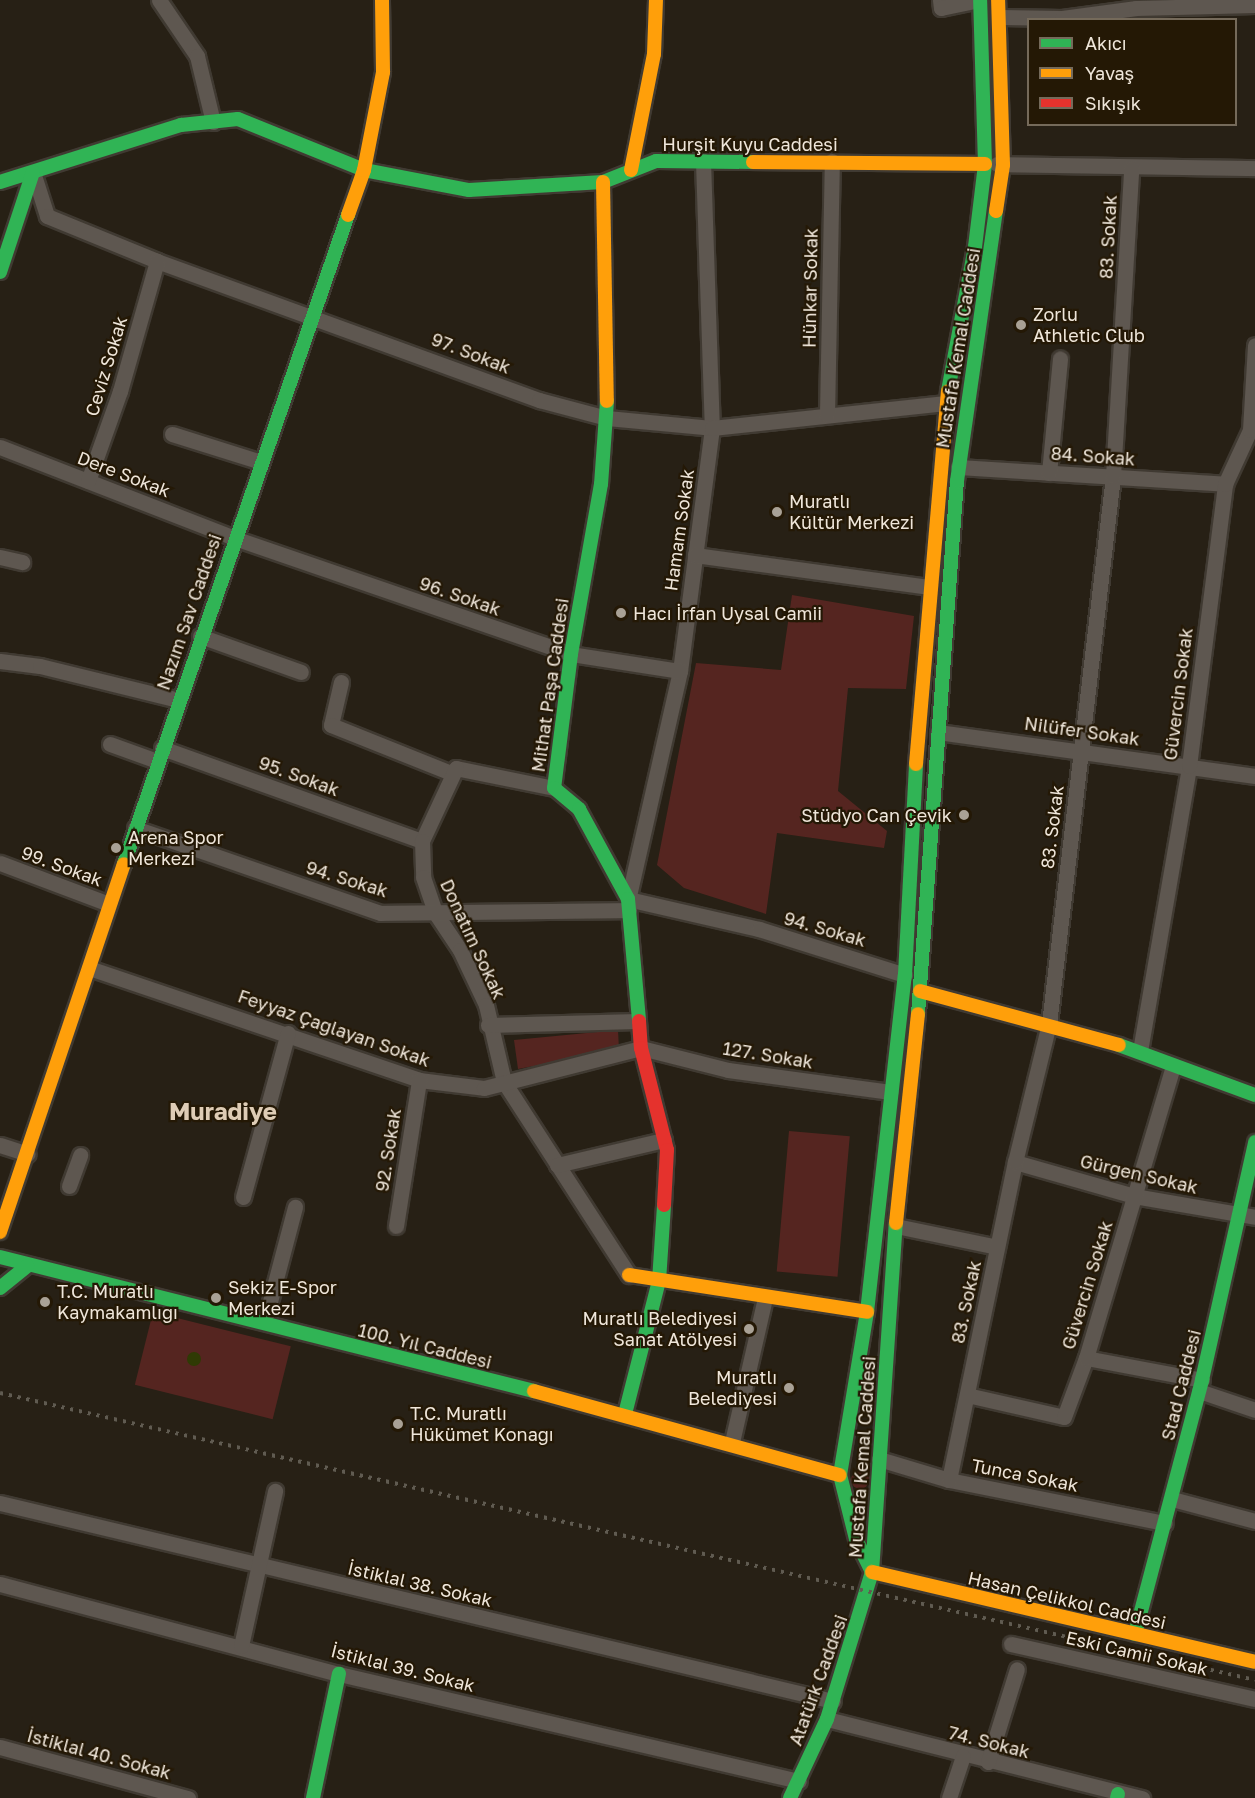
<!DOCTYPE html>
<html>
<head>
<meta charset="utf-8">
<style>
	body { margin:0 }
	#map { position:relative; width:1255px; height:1798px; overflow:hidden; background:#272015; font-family:"Golos Text",sans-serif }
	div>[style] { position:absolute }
	.green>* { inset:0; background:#552520; transform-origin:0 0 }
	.round { border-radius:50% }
	.water>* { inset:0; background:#2f3a04 }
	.roads { filter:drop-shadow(2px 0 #403a32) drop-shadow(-2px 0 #403a32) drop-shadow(0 2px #403a32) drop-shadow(0 -2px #403a32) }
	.street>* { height:15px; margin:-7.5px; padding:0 7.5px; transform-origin:7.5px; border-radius:7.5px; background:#5e5750 }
	.fast>* { height:14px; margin:-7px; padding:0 7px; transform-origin:7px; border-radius:7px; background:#30b455 }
	.slow>* { height:14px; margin:-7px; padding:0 7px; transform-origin:7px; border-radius:7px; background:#ff9f0a }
	.jam>* { height:14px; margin:-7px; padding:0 7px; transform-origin:7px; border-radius:7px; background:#e5322d }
	.rail>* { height:4px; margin-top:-2px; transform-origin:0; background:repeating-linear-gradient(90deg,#605b51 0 3px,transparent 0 9px) }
	.dots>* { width:16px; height:16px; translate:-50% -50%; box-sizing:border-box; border:3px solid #241805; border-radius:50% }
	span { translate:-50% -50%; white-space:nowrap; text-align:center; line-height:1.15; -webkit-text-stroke:4.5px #241805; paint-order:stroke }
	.street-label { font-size:18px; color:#efe6da }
	.poi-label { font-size:18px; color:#efe6da }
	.left { translate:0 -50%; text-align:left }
	.right { translate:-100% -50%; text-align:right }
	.district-label { font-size:24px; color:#deccb5; font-weight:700 }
	.legend { position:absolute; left:1027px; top:18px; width:210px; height:108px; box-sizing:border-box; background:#241805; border:2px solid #756a5a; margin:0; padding:8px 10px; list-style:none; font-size:18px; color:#efe6da }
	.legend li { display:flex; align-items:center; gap:12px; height:30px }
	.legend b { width:30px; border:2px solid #756a5a }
</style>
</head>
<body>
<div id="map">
	<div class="green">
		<i style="clip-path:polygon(792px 595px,914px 616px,906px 689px,848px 688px,838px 791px,887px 831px,884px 848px,777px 833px,766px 914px,684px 888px,657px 865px,696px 663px,781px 670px)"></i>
		<i style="clip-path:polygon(618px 1030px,619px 1050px,518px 1069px,514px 1040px)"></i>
		<i style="left:789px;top:1131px;width:61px;height:141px;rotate:5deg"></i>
		<i style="left:153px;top:1312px;width:142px;height:75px;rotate:14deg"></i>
		<i class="round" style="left:851px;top:1471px;width:18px;height:18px"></i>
	</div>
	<div class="water">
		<i class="round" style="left:187px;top:1352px;width:14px;height:14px"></i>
	</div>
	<div class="roads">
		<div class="street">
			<i style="left:159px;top:0;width:68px;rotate:55.8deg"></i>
			<i style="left:197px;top:56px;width:68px;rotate:76.4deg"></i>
			<i style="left:940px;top:0;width:8px;rotate:83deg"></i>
			<i style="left:941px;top:8px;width:38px;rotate:-12deg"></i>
			<i style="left:1001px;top:17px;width:61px;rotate:0.9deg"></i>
			<i style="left:1062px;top:18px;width:75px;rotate:-7.7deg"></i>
			<i style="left:1136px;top:8px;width:119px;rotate:-1.4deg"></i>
			<i style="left:703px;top:161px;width:267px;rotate:88.1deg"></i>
			<i style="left:712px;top:428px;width:245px;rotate:97.5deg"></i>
			<i style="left:680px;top:671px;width:234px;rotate:102.8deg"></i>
			<i style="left:628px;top:899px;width:134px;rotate:12.9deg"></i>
			<i style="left:759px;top:929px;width:153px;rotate:17.5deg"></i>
			<i style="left:997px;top:164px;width:258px;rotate:0.9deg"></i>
			<i style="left:33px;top:172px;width:46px;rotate:72.3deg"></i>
			<i style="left:47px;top:216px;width:119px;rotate:22.2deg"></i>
			<i style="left:157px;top:261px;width:407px;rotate:20deg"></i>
			<i style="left:539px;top:400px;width:70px;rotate:14.8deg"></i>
			<i style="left:607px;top:418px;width:105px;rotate:5.4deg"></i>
			<i style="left:712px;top:428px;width:235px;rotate:-6.1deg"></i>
			<i style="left:827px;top:415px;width:254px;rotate:-88.9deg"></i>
			<i style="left:172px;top:434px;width:93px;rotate:17.5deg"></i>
			<i style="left:0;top:447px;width:257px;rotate:21.2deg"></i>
			<i style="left:240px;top:540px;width:350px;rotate:19deg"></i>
			<i style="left:571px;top:654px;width:110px;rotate:8.9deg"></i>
			<i style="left:958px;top:467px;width:268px;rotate:3.6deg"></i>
			<i style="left:1049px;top:473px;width:115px;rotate:-84.5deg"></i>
			<i style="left:88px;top:481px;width:96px;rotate:-70.4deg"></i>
			<i style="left:120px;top:391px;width:135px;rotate:-74.1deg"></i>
			<i style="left:695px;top:555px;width:237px;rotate:7.8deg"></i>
			<i style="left:0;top:557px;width:23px;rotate:13deg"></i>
			<i style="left:200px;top:636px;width:107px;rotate:19.6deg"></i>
			<i style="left:0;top:661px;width:40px;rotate:7.1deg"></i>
			<i style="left:40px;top:666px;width:142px;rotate:13.8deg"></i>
			<i style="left:341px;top:682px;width:44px;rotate:103.1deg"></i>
			<i style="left:331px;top:725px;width:129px;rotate:21.8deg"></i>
			<i style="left:938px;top:732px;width:320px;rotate:7.9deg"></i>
			<i style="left:110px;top:744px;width:50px;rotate:19.9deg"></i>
			<i style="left:162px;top:748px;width:276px;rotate:19.7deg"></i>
			<i style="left:554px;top:788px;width:100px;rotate:-168.5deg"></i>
			<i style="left:456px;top:768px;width:81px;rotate:115deg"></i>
			<i style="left:422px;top:841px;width:36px;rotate:88deg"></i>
			<i style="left:423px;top:877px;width:39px;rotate:71deg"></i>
			<i style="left:436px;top:914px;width:43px;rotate:56.3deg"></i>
			<i style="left:460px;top:950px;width:61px;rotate:64.7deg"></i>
			<i style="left:486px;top:1005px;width:79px;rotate:76.8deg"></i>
			<i style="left:504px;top:1082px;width:230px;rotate:57.1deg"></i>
			<i style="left:135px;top:828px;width:260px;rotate:19.1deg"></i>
			<i style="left:381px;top:913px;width:248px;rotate:-0.7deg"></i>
			<i style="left:0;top:863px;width:116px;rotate:20.6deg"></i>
			<i style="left:89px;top:968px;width:348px;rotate:18.7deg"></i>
			<i style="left:419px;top:1080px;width:65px;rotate:7deg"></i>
			<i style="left:484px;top:1088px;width:162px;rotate:-14.3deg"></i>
			<i style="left:641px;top:1048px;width:90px;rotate:14.2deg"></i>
			<i style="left:728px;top:1070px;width:164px;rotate:7.7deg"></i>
			<i style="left:488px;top:1025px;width:149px;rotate:-1.5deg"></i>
			<i style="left:1140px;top:1051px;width:289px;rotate:-80.2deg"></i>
			<i style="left:1189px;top:766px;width:284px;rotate:-82.7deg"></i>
			<i style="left:1225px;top:484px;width:60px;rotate:-65.2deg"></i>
			<i style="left:1250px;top:430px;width:85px;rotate:-86.6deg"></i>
			<i style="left:0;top:1145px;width:29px;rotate:18deg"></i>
			<i style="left:1015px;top:1162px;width:124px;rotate:15.9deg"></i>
			<i style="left:1134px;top:1196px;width:123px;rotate:9.8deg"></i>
			<i style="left:557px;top:1165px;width:110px;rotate:-13.2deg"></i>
			<i style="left:69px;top:1186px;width:33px;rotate:-70deg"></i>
			<i style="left:243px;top:1197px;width:170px;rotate:-74.7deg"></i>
			<i style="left:396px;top:1226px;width:148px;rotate:-81deg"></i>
			<i style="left:896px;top:1226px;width:103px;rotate:11.7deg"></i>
			<i style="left:267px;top:1313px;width:110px;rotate:-75.2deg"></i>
			<i style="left:1086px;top:1358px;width:118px;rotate:10.7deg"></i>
			<i style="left:1199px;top:1391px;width:59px;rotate:18.7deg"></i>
			<i style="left:967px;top:1395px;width:99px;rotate:12.8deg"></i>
			<i style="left:1064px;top:1417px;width:63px;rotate:-69.6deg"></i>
			<i style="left:1086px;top:1358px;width:304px;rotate:-73.4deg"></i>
			<i style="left:732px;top:1442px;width:148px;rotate:-77.1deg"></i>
			<i style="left:879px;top:1459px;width:73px;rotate:16.7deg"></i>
			<i style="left:949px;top:1480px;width:220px;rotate:11.3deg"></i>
			<i style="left:949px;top:1480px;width:325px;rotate:-78.3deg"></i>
			<i style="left:1015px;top:1162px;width:142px;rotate:-76.2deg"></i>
			<i style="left:1049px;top:1024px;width:552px;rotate:-83.34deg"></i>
			<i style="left:1113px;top:476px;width:308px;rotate:-86.6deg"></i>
			<i style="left:1172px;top:1499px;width:86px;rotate:14.8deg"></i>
			<i style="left:0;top:1503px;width:856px;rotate:13.37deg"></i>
			<i style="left:0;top:1584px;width:351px;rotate:14.9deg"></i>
			<i style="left:339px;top:1674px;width:472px;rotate:13.1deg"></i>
			<i style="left:1011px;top:1644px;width:250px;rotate:12.7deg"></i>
			<i style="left:241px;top:1646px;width:159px;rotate:-77.6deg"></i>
			<i style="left:827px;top:1719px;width:325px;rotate:14.1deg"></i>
			<i style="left:0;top:1747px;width:195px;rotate:15.2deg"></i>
			<i style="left:988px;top:1762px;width:97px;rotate:-72.7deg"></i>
			<i style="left:949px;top:1798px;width:44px;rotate:-71.6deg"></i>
		</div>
		<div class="fast">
			<i style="left:0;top:182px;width:190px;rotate:-17.5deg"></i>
			<i style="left:181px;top:125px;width:57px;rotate:-6deg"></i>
			<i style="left:238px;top:119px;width:136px;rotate:22deg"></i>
			<i style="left:364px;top:170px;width:107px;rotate:10.8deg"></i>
			<i style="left:469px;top:190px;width:134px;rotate:-3.4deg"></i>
			<i style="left:603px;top:182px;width:57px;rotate:-21.6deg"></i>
			<i style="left:656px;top:161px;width:97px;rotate:0.6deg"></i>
			<i style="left:0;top:272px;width:105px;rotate:-71.7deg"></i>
			<i style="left:948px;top:391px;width:147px;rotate:-79.4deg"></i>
			<i style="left:975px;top:247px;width:84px;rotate:-83.1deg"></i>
			<i style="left:985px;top:164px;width:164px;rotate:-91.7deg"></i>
			<i style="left:607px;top:401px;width:83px;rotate:94.1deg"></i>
			<i style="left:601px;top:484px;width:173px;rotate:100deg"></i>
			<i style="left:571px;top:654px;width:135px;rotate:97.2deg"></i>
			<i style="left:554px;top:788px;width:33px;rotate:40deg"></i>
			<i style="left:579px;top:809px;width:102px;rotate:61.4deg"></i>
			<i style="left:628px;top:899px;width:122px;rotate:84.8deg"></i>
			<i style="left:124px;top:864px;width:687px;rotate:-70.96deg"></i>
			<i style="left:918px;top:1014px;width:534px;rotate:-85.82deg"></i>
			<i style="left:957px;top:481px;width:273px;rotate:-81.8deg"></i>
			<i style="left:1119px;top:1045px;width:145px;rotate:20.2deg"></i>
			<i style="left:0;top:1257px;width:551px;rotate:14.09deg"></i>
			<i style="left:0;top:1288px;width:35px;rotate:-39deg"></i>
			<i style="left:625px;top:1414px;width:137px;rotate:-75.7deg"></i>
			<i style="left:659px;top:1281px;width:76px;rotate:-86.2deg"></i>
			<i style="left:871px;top:1570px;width:34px;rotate:-116deg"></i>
			<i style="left:856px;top:1539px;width:66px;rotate:-104deg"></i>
			<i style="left:840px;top:1475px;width:165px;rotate:-80.6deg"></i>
			<i style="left:867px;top:1312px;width:339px;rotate:-83.6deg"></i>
			<i style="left:905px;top:975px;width:211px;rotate:-87deg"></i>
			<i style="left:1135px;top:1634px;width:263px;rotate:-75.2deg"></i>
			<i style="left:1202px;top:1380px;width:244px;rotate:-77.4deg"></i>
			<i style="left:313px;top:1798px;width:127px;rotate:-78.2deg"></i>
			<i style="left:790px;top:1798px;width:87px;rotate:-64.9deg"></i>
			<i style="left:827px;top:1719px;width:154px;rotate:-73deg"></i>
			<i style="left:872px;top:1572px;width:350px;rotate:-86.1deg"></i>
			<i style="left:1117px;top:1798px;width:4px;rotate:-76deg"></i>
		</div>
		<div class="slow">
			<i style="left:753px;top:162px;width:232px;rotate:0.5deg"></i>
			<i style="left:631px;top:170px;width:118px;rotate:-78.8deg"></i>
			<i style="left:654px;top:54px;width:54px;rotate:-87.9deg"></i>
			<i style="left:603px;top:182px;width:219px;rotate:89deg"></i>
			<i style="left:996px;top:211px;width:47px;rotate:-81.3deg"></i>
			<i style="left:1003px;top:165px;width:165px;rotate:-91.7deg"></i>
			<i style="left:348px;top:215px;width:48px;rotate:-70.4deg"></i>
			<i style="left:364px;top:170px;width:100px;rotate:-79deg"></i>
			<i style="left:383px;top:72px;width:72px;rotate:-90.8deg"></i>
			<i style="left:916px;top:764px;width:374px;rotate:-85.1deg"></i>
			<i style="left:920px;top:991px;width:206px;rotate:15.2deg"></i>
			<i style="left:896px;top:1223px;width:210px;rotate:-84deg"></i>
			<i style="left:0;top:1232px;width:388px;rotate:-71.4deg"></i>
			<i style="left:629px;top:1275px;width:241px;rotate:8.8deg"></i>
			<i style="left:534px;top:1391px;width:317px;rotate:15.4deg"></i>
			<i style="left:872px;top:1572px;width:393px;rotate:13.2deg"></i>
		</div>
		<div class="jam">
			<i style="left:639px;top:1021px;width:27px;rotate:86deg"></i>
			<i style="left:641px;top:1048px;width:105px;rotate:75.7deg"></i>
			<i style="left:667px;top:1150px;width:55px;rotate:93.1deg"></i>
		</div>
	</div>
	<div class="rail">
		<i style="left:0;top:1393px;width:1287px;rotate:12.88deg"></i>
	</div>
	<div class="dots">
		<i style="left:1021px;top:325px;background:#a9a195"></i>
		<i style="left:777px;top:512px;background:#a9a195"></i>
		<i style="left:621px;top:613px;background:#a9a195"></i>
		<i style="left:964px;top:815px;background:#a9a195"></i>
		<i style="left:116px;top:848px;background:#a9a195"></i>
		<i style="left:216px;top:1298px;background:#a9a195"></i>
		<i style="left:45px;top:1302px;background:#a9a195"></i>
		<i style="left:749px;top:1329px;background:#a9a195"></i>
		<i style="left:789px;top:1388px;background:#a9a195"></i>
		<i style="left:398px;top:1424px;background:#a9a195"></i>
	</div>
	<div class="street-label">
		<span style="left:750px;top:144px">Hurşit Kuyu Caddesi</span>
		<span style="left:1108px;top:237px;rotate:-87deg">83. Sokak</span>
		<span style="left:810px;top:288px;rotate:-89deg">Hünkar Sokak</span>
		<span style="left:958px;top:348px;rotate:-81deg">Mustafa Kemal Caddesi</span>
		<span style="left:471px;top:353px;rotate:21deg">97. Sokak</span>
		<span style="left:106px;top:366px;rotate:-73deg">Ceviz Sokak</span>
		<span style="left:1093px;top:456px;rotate:4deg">84. Sokak</span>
		<span style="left:124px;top:474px;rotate:21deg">Dere Sokak</span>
		<span style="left:679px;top:530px;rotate:-82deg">Hamam Sokak</span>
		<span style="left:460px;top:596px;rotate:19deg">96. Sokak</span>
		<span style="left:189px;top:612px;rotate:-71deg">Nazım Sav Caddesi</span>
		<span style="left:550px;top:685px;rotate:-82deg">Mithat Paşa Caddesi</span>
		<span style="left:1178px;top:694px;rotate:-83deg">Güvercin Sokak</span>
		<span style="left:1082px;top:731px;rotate:8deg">Nilüfer Sokak</span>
		<span style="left:299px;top:776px;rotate:20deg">95. Sokak</span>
		<span style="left:1052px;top:827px;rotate:-83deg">83. Sokak</span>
		<span style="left:62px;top:866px;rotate:20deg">99. Sokak</span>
		<span style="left:347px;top:879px;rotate:17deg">94. Sokak</span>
		<span style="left:825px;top:929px;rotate:16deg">94. Sokak</span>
		<span style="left:473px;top:939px;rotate:65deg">Donatım Sokak</span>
		<span style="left:334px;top:1028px;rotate:19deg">Feyyaz Çağlayan Sokak</span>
		<span style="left:768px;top:1055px;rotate:9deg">127. Sokak</span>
		<span style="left:388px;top:1150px;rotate:-81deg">92. Sokak</span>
		<span style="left:1139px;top:1174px;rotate:13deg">Gürgen Sokak</span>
		<span style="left:1087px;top:1285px;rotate:-73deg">Güvercin Sokak</span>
		<span style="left:966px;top:1302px;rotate:-78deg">83. Sokak</span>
		<span style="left:425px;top:1346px;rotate:14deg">100. Yıl Caddesi</span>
		<span style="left:1181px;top:1385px;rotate:-76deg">Stad Caddesi</span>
		<span style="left:862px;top:1457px;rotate:-86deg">Mustafa Kemal Caddesi</span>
		<span style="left:1025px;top:1475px;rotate:11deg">Tunca Sokak</span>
		<span style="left:420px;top:1584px;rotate:13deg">İstiklal 38. Sokak</span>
		<span style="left:1067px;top:1600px;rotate:13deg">Hasan Çelikkol Caddesi</span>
		<span style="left:1137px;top:1653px;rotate:13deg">Eski Camii Sokak</span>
		<span style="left:403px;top:1668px;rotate:14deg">İstiklal 39. Sokak</span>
		<span style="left:818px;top:1680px;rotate:-70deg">Atatürk Caddesi</span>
		<span style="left:989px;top:1742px;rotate:14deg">74. Sokak</span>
		<span style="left:99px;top:1754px;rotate:15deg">İstiklal 40. Sokak</span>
	</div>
	<div class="poi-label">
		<span class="left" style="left:1033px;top:325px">Zorlu<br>Athletic Club</span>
		<span class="left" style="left:789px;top:512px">Muratlı<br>Kültür Merkezi</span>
		<span class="left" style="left:633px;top:613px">Hacı İrfan Uysal Camii</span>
		<span class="right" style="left:952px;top:815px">Stüdyo Can Çevik</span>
		<span class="left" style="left:128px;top:848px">Arena Spor<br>Merkezi</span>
		<span class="left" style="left:228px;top:1298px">Sekiz E-Spor<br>Merkezi</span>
		<span class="left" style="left:57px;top:1302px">T.C. Muratlı<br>Kaymakamlığı</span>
		<span class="right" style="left:737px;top:1329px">Muratlı Belediyesi<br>Sanat Atölyesi</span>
		<span class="right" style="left:777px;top:1388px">Muratlı<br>Belediyesi</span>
		<span class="left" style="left:410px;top:1424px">T.C. Muratlı<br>Hükümet Konağı</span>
	</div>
	<div class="district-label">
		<span style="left:223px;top:1111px">Muradiye</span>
	</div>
	<ul class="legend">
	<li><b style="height:8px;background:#30b455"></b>Akıcı</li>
	<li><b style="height:8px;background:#ff9f0a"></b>Yavaş</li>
	<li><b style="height:8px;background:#e5322d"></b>Sıkışık</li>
	</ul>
</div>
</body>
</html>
